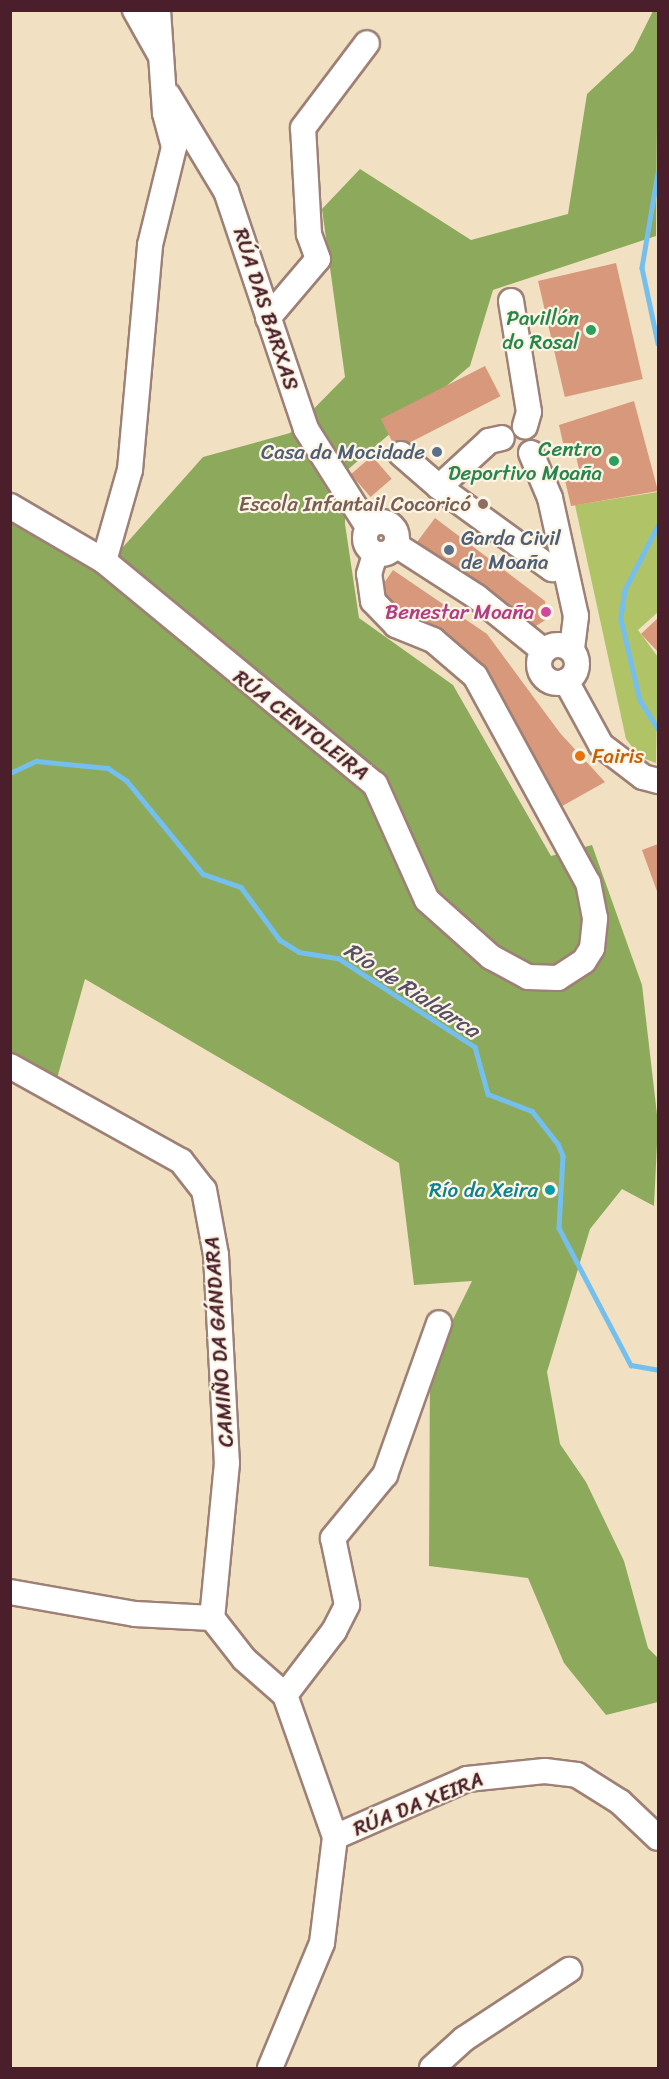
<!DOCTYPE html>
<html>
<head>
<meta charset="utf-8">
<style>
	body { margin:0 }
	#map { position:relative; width:669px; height:2079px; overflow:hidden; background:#f1e1c2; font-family:Sriracha,sans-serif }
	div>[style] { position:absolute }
	.green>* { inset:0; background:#b0c367 }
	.forest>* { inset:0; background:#8ca95c }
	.stream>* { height:4.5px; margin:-2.25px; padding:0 2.25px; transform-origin:2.25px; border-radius:2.25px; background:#75bfee }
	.building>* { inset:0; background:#d7987b; transform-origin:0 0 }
	.roads { filter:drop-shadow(2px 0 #9e8076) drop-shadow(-2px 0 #9e8076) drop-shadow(0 2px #9e8076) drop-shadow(0 -2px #9e8076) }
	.minor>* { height:24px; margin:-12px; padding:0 12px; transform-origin:12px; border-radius:12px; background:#fff }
	.minor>.ring { margin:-12px; padding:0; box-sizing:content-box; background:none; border:24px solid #fff; border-radius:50% }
	.dots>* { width:16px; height:16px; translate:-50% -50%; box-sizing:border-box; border:3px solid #fcf5e5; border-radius:50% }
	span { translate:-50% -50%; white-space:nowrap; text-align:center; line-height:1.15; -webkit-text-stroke:4.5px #fcf5e5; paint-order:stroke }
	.street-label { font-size:21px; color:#4a1f2b }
	.leisure-label { font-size:21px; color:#27864d }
	.right { translate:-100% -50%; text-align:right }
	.service-label { font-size:21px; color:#4e5e75 }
	.left { translate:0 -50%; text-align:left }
	.education-label { font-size:21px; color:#785e54 }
	.hotel-label { font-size:21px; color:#b23c85 }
	.food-label { font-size:21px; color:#c56008 }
	.culture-label { font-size:21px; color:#0d838f }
	.water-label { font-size:22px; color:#574f66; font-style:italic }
	.frame { position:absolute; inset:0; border:12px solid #4a1f2b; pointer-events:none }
</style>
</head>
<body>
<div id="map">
	<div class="green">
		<i style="clip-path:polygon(658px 492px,658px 612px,638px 630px,658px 657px,656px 763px,640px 757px,626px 739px,575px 505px)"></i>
	</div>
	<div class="forest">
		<i style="clip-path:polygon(653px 11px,658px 11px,656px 236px,493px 290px,470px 366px,346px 471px,345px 524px,359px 618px,453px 685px,551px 856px,592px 845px,642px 985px,658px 1123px,654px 1206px,622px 1189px,590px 1229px,547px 1372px,560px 1444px,586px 1482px,624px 1561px,648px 1648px,658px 1658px,658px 1702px,606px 1715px,564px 1663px,528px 1578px,429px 1566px,430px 1366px,472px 1281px,414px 1285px,399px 1163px,85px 979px,56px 1082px,11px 1069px,10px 519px,100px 573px,203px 457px,290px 433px,345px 377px,322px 209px,360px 169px,471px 240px,568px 214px,587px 94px,633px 51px)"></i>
	</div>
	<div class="stream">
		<i style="left:658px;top:173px;width:96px;rotate:99.6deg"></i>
		<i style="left:642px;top:268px;width:77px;rotate:78deg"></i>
		<i style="left:658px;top:526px;width:72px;rotate:117.3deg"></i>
		<i style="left:625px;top:590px;width:29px;rotate:98deg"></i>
		<i style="left:621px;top:619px;width:83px;rotate:76.8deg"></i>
		<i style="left:640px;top:700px;width:34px;rotate:58deg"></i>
		<i style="left:10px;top:773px;width:29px;rotate:-25deg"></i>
		<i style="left:36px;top:761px;width:72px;rotate:5.6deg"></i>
		<i style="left:108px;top:768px;width:23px;rotate:34deg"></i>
		<i style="left:127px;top:781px;width:120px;rotate:50.7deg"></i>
		<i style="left:203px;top:874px;width:40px;rotate:18.9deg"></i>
		<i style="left:241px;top:887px;width:66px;rotate:53.7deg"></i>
		<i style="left:280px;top:940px;width:22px;rotate:32deg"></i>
		<i style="left:299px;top:952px;width:39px;rotate:9deg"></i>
		<i style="left:338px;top:958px;width:163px;rotate:33deg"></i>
		<i style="left:475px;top:1047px;width:49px;rotate:74.5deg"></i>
		<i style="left:488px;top:1094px;width:47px;rotate:21.1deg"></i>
		<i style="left:532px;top:1111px;width:42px;rotate:51.8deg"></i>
		<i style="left:558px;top:1144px;width:13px;rotate:67deg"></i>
		<i style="left:563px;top:1156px;width:72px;rotate:93.2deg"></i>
		<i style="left:559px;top:1228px;width:155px;rotate:62.3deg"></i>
		<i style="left:631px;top:1365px;width:27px;rotate:10deg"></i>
	</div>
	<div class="building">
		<i style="left:616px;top:263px;width:119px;height:80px;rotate:77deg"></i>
		<i style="left:485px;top:366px;width:34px;height:117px;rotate:63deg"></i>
		<i style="clip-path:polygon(634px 401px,658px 491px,571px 506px,565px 480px,581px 478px,573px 443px,563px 443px,559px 425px)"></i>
		<i style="left:372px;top:456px;width:30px;height:28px;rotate:49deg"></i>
		<i style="clip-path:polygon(435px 518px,545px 601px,547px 619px,528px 631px,484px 590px,417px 542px)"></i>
		<i style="clip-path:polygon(393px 570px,487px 634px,560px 733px,605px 782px,557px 809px,479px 667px,446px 633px,409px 621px,385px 596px,382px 586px)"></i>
		<i style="clip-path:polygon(658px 618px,658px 652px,641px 634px)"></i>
		<i style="clip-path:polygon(658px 844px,658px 894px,642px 850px)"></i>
		<i style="left:555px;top:1181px;width:15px;height:12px;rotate:79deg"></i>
	</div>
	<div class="roads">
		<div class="minor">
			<i style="left:135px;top:10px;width:49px;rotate:60.8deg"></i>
			<i style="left:168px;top:95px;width:112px;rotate:58.9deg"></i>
			<i style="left:226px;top:191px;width:251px;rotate:71.4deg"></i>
			<i style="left:306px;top:429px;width:116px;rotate:57.7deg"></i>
			<i style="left:511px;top:301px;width:112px;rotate:80.8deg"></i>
			<i style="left:529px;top:412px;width:15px;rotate:106deg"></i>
			<i style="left:268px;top:318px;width:77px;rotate:-49.7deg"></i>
			<i style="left:318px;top:259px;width:27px;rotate:-110deg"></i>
			<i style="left:309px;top:234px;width:106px;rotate:-93.2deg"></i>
			<i style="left:303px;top:128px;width:106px;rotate:-53deg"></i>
			<i style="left:531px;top:453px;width:49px;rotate:67.1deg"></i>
			<i style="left:550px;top:498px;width:121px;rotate:77.6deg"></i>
			<i style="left:576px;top:616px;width:34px;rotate:97deg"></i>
			<i style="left:401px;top:454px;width:50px;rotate:41deg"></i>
			<i style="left:439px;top:487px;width:68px;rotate:-42.6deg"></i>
			<i style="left:489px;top:441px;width:13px;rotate:-13deg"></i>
			<i style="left:439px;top:487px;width:140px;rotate:36deg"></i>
			<i style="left:10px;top:506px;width:109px;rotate:30.3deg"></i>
			<i style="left:104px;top:561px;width:351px;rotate:39.5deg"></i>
			<i style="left:375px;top:784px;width:127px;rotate:65.9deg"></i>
			<i style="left:427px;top:900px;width:86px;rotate:41.7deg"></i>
			<i style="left:491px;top:957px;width:42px;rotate:28.4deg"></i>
			<i style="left:528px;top:977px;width:30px;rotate:2deg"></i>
			<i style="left:558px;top:978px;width:31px;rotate:-33deg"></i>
			<i style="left:584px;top:961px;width:15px;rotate:-58deg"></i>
			<i style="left:592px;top:948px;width:30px;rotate:-84deg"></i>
			<i style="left:595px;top:918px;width:36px;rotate:-101deg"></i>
			<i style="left:588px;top:883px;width:236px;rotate:-118.6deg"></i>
			<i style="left:475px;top:676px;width:55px;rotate:-139.4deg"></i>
			<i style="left:433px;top:640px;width:40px;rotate:-158deg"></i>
			<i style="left:396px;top:625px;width:33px;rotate:-134deg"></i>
			<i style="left:373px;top:601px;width:27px;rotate:-98deg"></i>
			<i style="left:369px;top:574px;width:21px;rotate:-73deg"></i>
			<i class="ring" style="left:365px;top:522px;width:8px;height:8px"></i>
			<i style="left:396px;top:545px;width:96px;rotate:32.7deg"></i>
			<i style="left:477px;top:597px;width:86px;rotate:38.9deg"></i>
			<i style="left:104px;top:561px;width:95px;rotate:-74.1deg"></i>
			<i style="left:130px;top:470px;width:226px;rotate:-84.9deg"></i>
			<i style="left:150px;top:245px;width:101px;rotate:-76.2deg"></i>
			<i style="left:174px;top:147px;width:35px;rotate:-105deg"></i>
			<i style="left:165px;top:113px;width:103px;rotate:-93.9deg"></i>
			<i class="ring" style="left:539px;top:645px;width:14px;height:14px"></i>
			<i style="left:566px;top:681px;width:73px;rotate:61.3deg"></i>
			<i style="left:601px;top:745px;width:53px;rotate:37.3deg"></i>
			<i style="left:643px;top:777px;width:16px;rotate:15deg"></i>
			<i style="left:10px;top:1066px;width:196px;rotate:29.1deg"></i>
			<i style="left:181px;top:1161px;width:37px;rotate:52deg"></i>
			<i style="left:204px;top:1190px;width:66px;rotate:79.5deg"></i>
			<i style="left:216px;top:1255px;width:208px;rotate:87deg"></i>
			<i style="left:227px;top:1463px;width:156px;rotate:95.5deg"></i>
			<i style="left:10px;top:1592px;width:127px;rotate:10deg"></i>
			<i style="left:135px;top:1614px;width:77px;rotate:3deg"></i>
			<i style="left:212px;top:1618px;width:52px;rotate:52deg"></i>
			<i style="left:244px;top:1659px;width:55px;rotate:41.3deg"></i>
			<i style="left:335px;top:1837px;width:144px;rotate:-23.7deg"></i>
			<i style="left:467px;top:1779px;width:78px;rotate:-5.9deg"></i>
			<i style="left:545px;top:1771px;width:32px;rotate:7deg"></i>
			<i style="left:577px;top:1775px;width:51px;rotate:32.1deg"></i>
			<i style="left:620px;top:1802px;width:52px;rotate:43.5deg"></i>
			<i style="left:270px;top:2068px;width:135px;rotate:-67.4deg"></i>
			<i style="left:322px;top:1943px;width:107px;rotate:-83deg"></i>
			<i style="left:335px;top:1837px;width:151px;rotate:-109.4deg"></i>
			<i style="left:285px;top:1695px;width:81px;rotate:-52.6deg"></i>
			<i style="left:334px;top:1631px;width:29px;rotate:-63deg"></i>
			<i style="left:347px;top:1605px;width:68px;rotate:-101.8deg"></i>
			<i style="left:333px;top:1538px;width:82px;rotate:-50.5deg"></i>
			<i style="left:385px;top:1475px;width:161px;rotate:-70.4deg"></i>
			<i style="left:432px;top:2068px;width:43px;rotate:-42.2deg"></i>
			<i style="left:464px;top:2039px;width:126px;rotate:-33.3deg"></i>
		</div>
	</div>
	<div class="dots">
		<i style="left:591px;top:330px;background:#2e9e5b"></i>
		<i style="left:437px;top:452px;background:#5c6f8a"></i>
		<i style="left:614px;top:461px;background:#2e9e5b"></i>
		<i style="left:483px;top:504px;background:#8d6e63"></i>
		<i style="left:449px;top:550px;background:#5c6f8a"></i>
		<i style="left:546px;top:612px;background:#d1479c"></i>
		<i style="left:580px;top:756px;background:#e8710a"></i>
		<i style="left:550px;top:1190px;background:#0f9aa8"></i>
	</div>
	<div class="street-label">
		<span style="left:266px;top:309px;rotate:72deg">RÚA DAS BARXAS</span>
		<span style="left:301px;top:725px;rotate:38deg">RÚA CENTOLEIRA</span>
		<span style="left:219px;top:1342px;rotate:-94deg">CAMIÑO DA GÁNDARA</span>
		<span style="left:418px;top:1804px;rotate:-22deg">RÚA DA XEIRA</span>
	</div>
	<div class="leisure-label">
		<span class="right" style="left:579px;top:330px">Pavillón<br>do Rosal</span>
		<span class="right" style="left:602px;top:461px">Centro<br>Deportivo Moaña</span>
	</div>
	<div class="service-label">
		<span class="right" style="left:425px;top:452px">Casa da Mocidade</span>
		<span class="left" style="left:461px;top:550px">Garda Civil<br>de Moaña</span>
	</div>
	<div class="education-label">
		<span class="right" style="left:471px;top:504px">Escola Infantail Cocoricó</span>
	</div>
	<div class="hotel-label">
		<span class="right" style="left:534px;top:612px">Benestar Moaña</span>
	</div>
	<div class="food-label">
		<span class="left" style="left:592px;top:756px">Fairis</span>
	</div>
	<div class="culture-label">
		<span class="right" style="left:538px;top:1190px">Río da Xeira</span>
	</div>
	<div class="water-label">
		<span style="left:412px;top:990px;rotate:33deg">Río de Rialdarca</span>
	</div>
	<div class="frame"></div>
</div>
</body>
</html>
